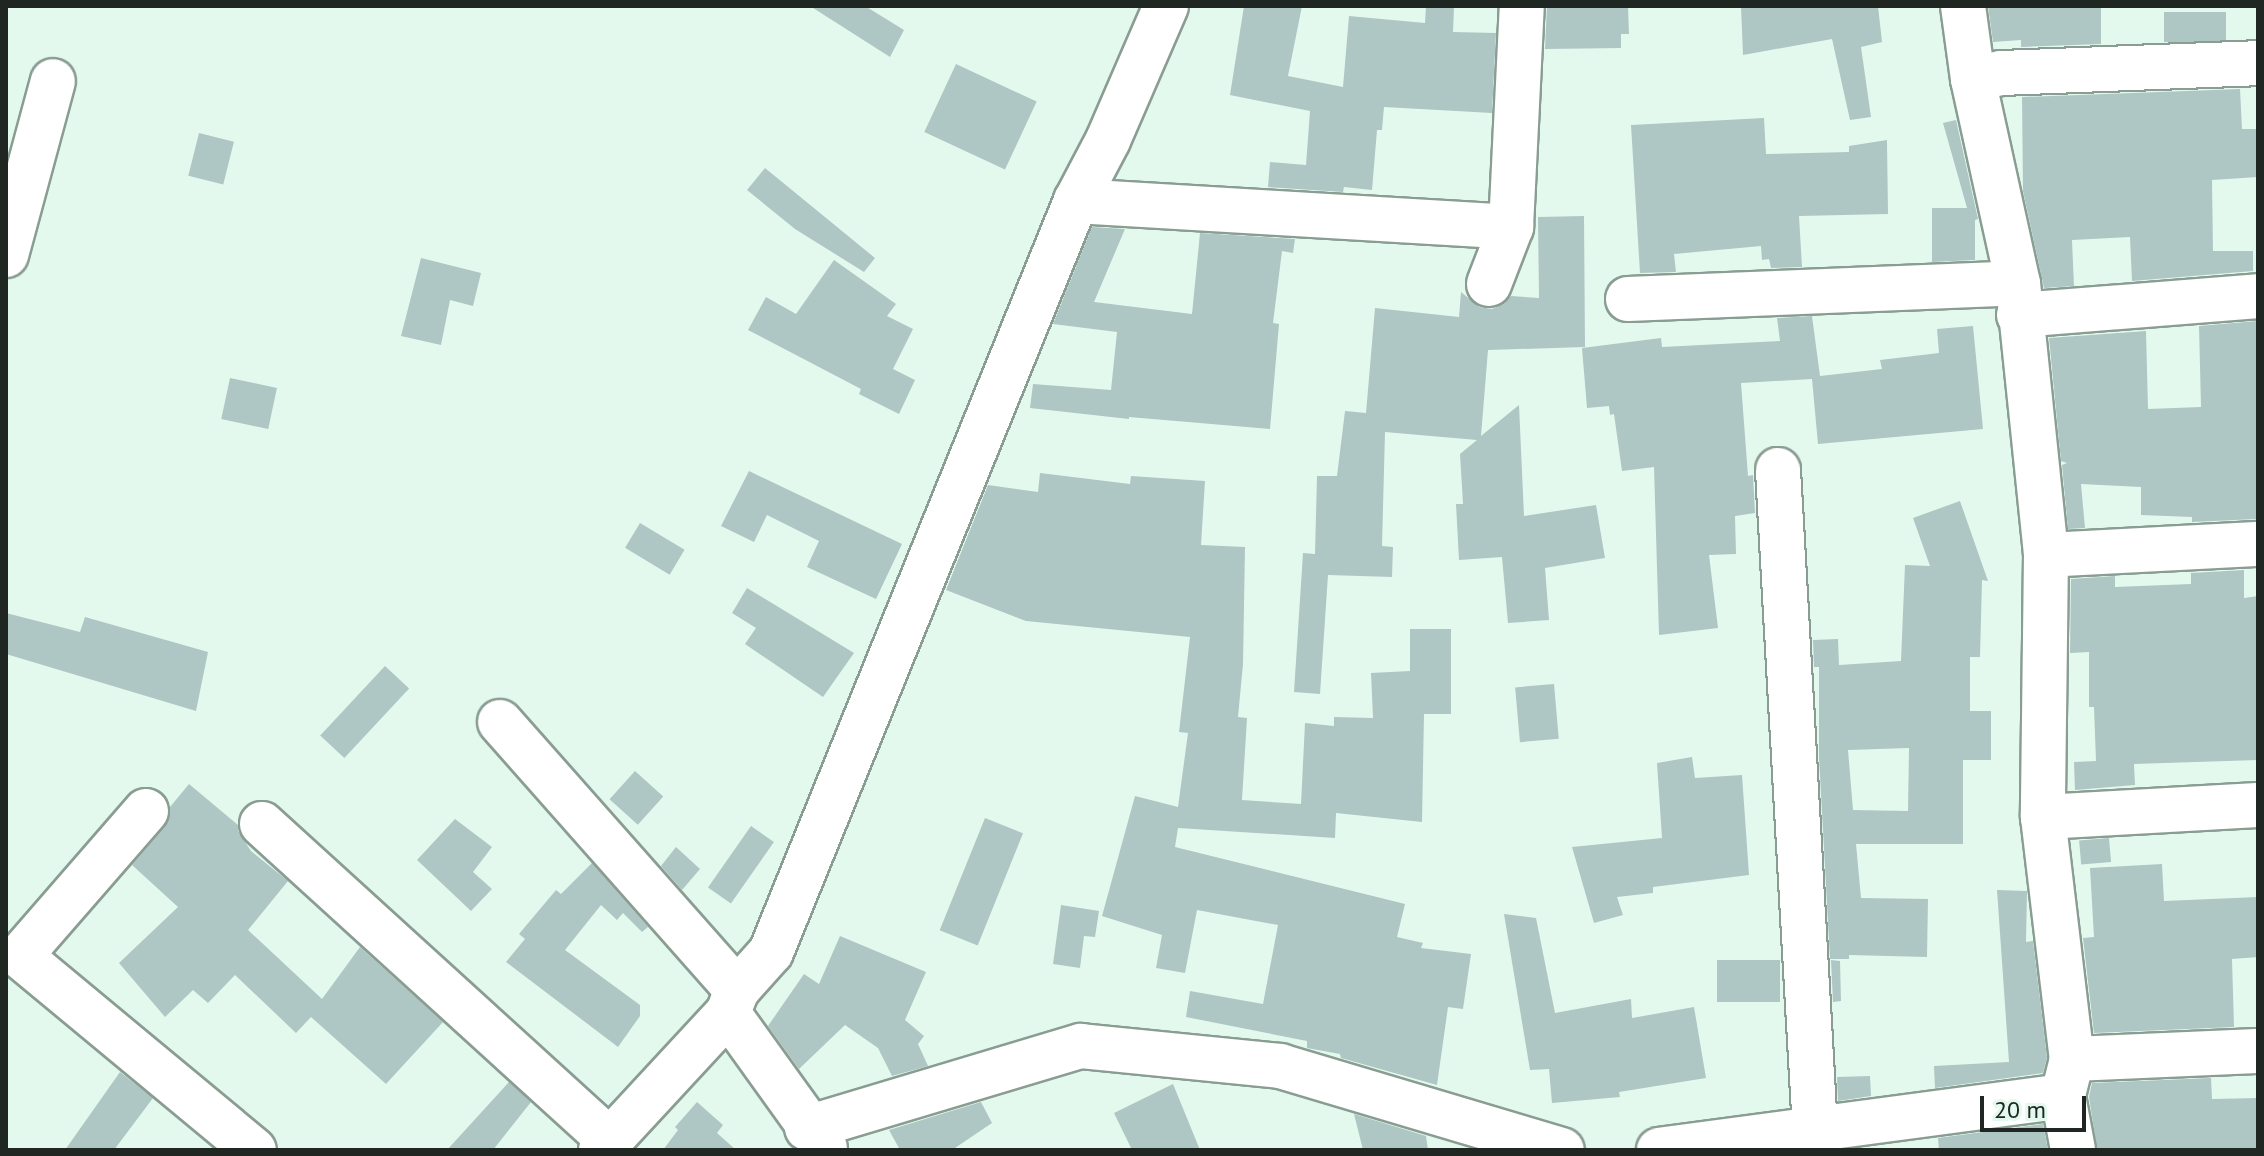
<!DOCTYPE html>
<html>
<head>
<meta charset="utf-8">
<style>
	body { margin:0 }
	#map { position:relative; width:2264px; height:1156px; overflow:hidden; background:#e4f9ed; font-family:"PT Sans",sans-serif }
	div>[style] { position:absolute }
	.building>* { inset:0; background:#aec6c4; transform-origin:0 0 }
	.roads { filter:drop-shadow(2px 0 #8a9d92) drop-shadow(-2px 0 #8a9d92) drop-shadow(0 2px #8a9d92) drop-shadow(0 -2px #8a9d92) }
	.minor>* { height:44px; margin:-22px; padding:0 22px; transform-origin:22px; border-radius:22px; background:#fff }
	span { translate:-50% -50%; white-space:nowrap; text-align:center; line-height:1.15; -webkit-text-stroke:6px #e4f9ed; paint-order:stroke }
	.frame { position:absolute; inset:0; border:8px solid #202723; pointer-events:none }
	.scale { position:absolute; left:1980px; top:1096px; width:106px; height:36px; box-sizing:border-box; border:4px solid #202723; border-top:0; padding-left:10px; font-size:24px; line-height:28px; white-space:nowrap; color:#202723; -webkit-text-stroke:6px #e4f9ed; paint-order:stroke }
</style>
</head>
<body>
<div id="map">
	<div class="building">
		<i style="clip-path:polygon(810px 6px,865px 6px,904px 30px,890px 57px)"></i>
		<i style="clip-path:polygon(1244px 6px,1302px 6px,1288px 76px,1343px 87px,1349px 16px,1425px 23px,1426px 6px,1454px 6px,1453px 32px,1496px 33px,1492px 113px,1384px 107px,1382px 130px,1377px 130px,1372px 190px,1344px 187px,1343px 192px,1268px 187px,1270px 162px,1306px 165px,1310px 111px,1230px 95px)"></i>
		<i style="clip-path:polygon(1547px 6px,1628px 6px,1629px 34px,1621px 34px,1621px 48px,1545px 49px)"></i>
		<i style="clip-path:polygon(1741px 6px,1878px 6px,1882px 42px,1861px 47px,1871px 117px,1850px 120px,1832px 39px,1743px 55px)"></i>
		<i style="clip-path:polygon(1988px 6px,2101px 6px,2101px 44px,2021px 47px,2021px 40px,1993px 42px)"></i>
		<i style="left:2164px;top:12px;width:62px;height:30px"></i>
		<i style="left:956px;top:64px;width:89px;height:75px;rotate:25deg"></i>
		<i style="clip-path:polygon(2240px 89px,2242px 129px,2258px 129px,2258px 177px,2212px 180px,2213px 251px,2253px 251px,2253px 271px,2132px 281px,2130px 237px,2072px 240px,2074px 286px,2044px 288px,2023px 191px,2022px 97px)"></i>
		<i style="clip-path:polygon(1764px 118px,1766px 154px,1849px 152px,1849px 146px,1887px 140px,1888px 214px,1799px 216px,1802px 267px,1771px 268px,1769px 259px,1762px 260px,1761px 246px,1674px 254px,1676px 272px,1640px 273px,1631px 125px)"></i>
		<i style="clip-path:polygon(1956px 120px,1978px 219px,1975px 220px,1975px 260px,1932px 262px,1932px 208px,1967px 208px,1943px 123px)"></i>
		<i style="left:199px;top:133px;width:36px;height:44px;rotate:14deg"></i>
		<i style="clip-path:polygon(765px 168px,875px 258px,864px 272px,795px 229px,747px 190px)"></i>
		<i style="clip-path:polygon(1584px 216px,1585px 347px,1488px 350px,1481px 436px,1519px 405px,1524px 516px,1596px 505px,1605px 558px,1545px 568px,1549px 620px,1508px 623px,1502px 557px,1459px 560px,1456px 504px,1463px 504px,1460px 454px,1477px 440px,1385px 432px,1382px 546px,1393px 547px,1392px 577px,1328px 575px,1320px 694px,1294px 692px,1303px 553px,1315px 554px,1317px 476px,1337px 476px,1345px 411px,1366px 413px,1375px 308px,1459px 317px,1461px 292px,1479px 307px,1492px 309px,1504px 304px,1511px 296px,1539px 298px,1538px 217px)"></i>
		<i style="clip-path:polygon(1092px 227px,1125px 229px,1094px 302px,1192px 314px,1200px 233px,1295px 239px,1293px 253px,1282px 251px,1273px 323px,1279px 324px,1270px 429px,1129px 417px,1129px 419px,1030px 408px,1033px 384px,1111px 390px,1117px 332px,1053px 324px)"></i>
		<i style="clip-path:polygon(421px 258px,481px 273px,473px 306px,450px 300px,441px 345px,401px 336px)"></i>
		<i style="clip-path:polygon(834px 260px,896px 304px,887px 316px,913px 329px,893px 369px,915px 380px,899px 414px,859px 394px,861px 389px,748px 330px,766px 297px,796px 314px)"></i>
		<i style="clip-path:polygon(1812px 316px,1820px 376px,1882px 369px,1880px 360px,1939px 353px,1937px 329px,1973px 326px,1983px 429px,1818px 444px,1812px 379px,1741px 383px,1748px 476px,1753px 475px,1755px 513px,1735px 516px,1736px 554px,1709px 555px,1718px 628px,1659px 635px,1654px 467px,1622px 471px,1614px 414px,1610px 415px,1609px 406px,1587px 408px,1582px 348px,1661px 338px,1662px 347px,1780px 341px,1777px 318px)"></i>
		<i style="clip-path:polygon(2258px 321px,2256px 519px,2192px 522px,2192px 517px,2141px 515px,2141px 487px,2081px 484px,2085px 528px,2068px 529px,2062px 465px,2067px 463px,2061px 461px,2049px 338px,2146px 331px,2148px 409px,2201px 407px,2199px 326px)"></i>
		<i style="left:230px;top:378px;width:48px;height:42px;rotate:12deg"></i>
		<i style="clip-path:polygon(749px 471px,902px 544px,876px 599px,807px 567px,819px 541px,767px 515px,754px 542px,721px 526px)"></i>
		<i style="clip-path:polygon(1040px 473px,1130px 484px,1131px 476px,1205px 481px,1201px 545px,1245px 547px,1243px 664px,1238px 717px,1247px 718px,1242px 800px,1301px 804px,1305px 723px,1334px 726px,1334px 717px,1373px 718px,1371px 673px,1410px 671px,1410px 629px,1451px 629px,1451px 714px,1424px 714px,1422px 822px,1336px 813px,1335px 838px,1178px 828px,1175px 847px,1405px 904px,1397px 937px,1423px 943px,1421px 948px,1471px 954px,1463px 1009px,1448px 1007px,1437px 1085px,1341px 1058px,1340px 1054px,1307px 1048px,1307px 1041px,1186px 1017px,1190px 991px,1263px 1004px,1278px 925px,1197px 910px,1185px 973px,1156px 968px,1162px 935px,1102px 916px,1135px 796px,1178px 807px,1188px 733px,1179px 732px,1190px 637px,1026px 621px,946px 590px,988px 485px,1038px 492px)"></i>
		<i style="clip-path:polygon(evenodd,1960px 501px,1988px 581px,1982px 580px,1980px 657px,1970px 657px,1970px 711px,1991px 711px,1991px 760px,1963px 760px,1963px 844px,1856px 844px,1861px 898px,1928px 899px,1927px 957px,1849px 955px,1849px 959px,1830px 959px,1819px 757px,1819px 667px,1814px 667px,1813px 640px,1838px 639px,1839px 665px,1901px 661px,1905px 565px,1930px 566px,1913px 518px,1960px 501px,1909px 748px,1908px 811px,1853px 810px,1848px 750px,1909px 748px)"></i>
		<i style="left:640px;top:523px;width:52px;height:29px;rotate:31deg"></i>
		<i style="clip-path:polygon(2244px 570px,2244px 598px,2258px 596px,2258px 760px,2134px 764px,2135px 785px,2075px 790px,2074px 762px,2096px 761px,2094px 707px,2089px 707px,2089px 652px,2070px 653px,2071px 579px,2115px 576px,2115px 587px,2191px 584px,2191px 573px)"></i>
		<i style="clip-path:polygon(747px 588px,854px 653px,823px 697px,745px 644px,756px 628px,732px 613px)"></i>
		<i style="clip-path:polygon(6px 613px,80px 632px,85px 617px,208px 652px,196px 711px,6px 654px)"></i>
		<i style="left:385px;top:666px;width:33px;height:95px;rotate:43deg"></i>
		<i style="left:1554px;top:684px;width:55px;height:39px;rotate:85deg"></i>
		<i style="clip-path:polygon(1692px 757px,1695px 778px,1742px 775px,1749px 875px,1653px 887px,1653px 893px,1617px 897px,1623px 915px,1594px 923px,1572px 847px,1662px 838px,1657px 763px)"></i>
		<i style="left:635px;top:771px;width:38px;height:38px;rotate:42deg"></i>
		<i style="clip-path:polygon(189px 784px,238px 825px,238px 831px,251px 851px,288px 881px,248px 930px,322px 999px,360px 947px,443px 1022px,386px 1084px,311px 1017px,296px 1033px,235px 975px,208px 1003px,193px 990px,165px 1017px,119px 963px,178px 907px,132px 865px,165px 827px,170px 807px)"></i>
		<i style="left:985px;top:818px;width:41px;height:121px;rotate:22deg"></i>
		<i style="clip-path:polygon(455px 819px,492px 847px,473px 872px,492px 889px,471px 911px,417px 860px)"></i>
		<i style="left:751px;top:826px;width:28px;height:75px;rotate:35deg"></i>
		<i style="left:2109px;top:838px;width:24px;height:30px;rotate:85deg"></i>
		<i style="clip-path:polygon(676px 847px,700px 869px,682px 890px,661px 866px)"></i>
		<i style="clip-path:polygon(592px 863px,648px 927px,642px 932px,623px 913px,617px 920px,601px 905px,565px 950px,640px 1005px,640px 1016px,618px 1047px,506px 962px,525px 939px,519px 934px,556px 890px,561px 894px)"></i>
		<i style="clip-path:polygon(2162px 864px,2164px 901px,2258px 897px,2258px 957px,2232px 959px,2234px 1027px,2094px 1033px,2083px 938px,2094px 937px,2090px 868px)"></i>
		<i style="clip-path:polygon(1997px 890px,2027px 891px,2026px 942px,2033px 941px,2047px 1057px,2043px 1073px,1935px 1088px,1934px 1066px,2009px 1062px)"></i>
		<i style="clip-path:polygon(1061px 905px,1099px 911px,1095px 937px,1084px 936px,1080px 968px,1053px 964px)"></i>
		<i style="clip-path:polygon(1504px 914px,1536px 918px,1555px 1013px,1631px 999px,1632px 1018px,1694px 1007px,1706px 1078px,1619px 1092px,1620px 1097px,1552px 1103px,1549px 1069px,1530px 1070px)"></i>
		<i style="clip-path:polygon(840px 936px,926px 972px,905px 1020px,924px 1036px,918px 1044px,928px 1066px,892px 1076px,878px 1048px,845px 1025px,799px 1069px,768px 1026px,804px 974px,819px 984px)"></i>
		<i style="left:1717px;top:960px;width:63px;height:42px"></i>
		<i style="clip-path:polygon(1831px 960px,1840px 961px,1841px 1001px,1833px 1002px)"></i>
		<i style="clip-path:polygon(120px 1072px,153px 1098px,114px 1150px,65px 1150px)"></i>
		<i style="clip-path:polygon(1870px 1076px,1871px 1096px,1838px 1101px,1837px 1077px)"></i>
		<i style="clip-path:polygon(2211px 1078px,2212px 1099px,2258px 1098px,2258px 1150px,2097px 1150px,2089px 1097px,2092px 1083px)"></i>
		<i style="clip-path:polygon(509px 1082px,531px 1102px,493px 1150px,447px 1150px)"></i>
		<i style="clip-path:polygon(1173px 1084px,1200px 1150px,1132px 1150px,1114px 1113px)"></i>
		<i style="clip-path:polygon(697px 1102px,723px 1125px,717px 1133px,736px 1150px,663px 1150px,678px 1130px,675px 1127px)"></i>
		<i style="clip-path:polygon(981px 1102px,992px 1123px,952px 1150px,900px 1150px,889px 1130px)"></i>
		<i style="clip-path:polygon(1354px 1114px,1426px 1136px,1428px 1150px,1363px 1150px)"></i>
		<i style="clip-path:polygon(2043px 1124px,2048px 1150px,1939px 1150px,1938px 1138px)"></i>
	</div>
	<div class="roads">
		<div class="minor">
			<i style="left:1963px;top:6px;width:74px;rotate:82.2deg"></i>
			<i style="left:1973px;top:79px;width:209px;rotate:77.6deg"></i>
			<i style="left:2018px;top:283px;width:273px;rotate:84.1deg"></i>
			<i style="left:2046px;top:555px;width:262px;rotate:90.7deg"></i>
			<i style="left:2043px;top:817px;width:244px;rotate:83.2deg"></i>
			<i style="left:2072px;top:1059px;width:38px;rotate:104deg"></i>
			<i style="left:2063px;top:1096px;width:55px;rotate:79.5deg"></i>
			<i style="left:1973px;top:79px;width:29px;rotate:-12deg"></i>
			<i style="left:2001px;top:73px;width:257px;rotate:-2.2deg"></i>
			<i style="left:1076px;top:201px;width:436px;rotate:3.4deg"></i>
			<i style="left:6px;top:255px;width:180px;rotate:-74.9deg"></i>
			<i style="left:1489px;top:284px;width:61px;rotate:-68.9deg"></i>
			<i style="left:1511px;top:227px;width:221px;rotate:-87.2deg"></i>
			<i style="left:1628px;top:299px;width:390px;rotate:-2.3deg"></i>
			<i style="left:2019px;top:315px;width:240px;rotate:-4.5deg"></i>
			<i style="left:1778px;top:470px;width:660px;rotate:86.79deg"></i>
			<i style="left:2046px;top:555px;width:212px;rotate:-3deg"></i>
			<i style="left:500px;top:722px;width:358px;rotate:48.5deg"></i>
			<i style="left:146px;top:811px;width:192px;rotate:131deg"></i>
			<i style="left:20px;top:956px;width:304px;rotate:39.7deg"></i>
			<i style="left:2043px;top:817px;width:215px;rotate:-3.2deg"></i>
			<i style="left:262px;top:824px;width:468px;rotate:42.3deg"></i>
			<i style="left:728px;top:1013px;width:166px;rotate:54.3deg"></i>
			<i style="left:2072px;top:1059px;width:186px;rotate:-2.5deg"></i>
			<i style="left:807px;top:1128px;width:286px;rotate:-16.7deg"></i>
			<i style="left:1081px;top:1046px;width:200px;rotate:5.7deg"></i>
			<i style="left:1280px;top:1066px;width:294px;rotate:16.6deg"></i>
			<i style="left:601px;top:1150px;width:187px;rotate:-47.2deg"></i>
			<i style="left:728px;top:1013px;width:25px;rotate:-69deg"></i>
			<i style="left:737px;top:990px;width:51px;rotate:-48.2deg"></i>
			<i style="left:771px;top:952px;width:811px;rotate:-67.9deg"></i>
			<i style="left:1076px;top:201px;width:69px;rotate:-62.3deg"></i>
			<i style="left:1108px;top:140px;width:146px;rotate:-66.6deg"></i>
			<i style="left:1659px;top:1150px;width:408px;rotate:-7.6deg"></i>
		</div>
	</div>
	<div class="frame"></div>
	<div class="scale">20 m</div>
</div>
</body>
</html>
